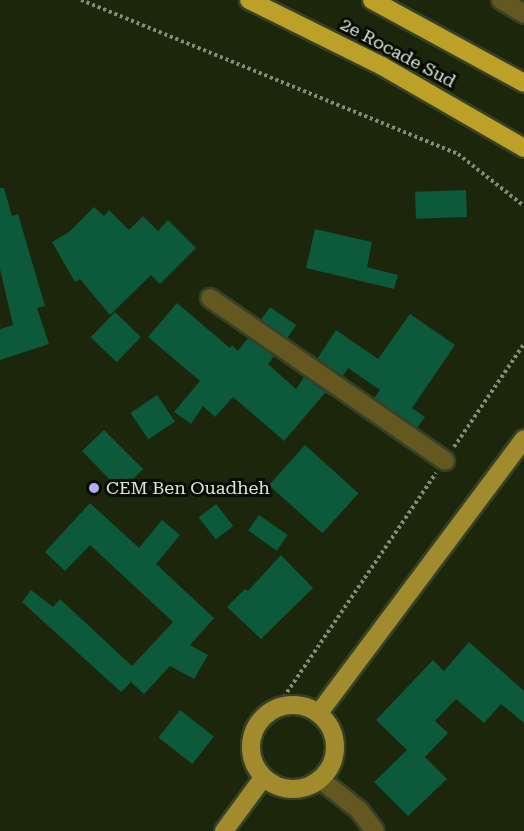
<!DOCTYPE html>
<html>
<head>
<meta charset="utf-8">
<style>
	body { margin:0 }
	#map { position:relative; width:524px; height:831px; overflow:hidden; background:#1b260b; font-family:"Roboto Serif",serif }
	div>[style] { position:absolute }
	.building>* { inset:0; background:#0c593c; transform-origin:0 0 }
	.path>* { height:4px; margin-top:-2px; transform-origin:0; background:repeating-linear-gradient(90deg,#828c76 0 3px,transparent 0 6px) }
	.roads { filter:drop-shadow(2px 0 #364127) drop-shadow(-2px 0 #364127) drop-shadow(0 2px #364127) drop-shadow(0 -2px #364127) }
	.minor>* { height:18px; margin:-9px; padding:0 9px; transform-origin:9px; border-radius:9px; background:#645720 }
	.major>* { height:18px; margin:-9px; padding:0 9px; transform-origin:9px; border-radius:9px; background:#a28b2d }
	.major>.ring { margin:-9px; padding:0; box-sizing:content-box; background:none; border:18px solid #a28b2d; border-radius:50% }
	.highway>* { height:18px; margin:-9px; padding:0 9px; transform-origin:9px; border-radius:9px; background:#bca028 }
	.dots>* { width:16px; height:16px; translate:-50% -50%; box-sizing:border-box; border:3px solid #080d04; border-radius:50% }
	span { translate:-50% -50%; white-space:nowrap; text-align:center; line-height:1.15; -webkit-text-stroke:6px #080d04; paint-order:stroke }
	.street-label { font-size:18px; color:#dce4d3 }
	.poi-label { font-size:18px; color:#dce4d3 }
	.left { translate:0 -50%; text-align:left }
</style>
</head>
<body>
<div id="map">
	<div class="building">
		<i style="clip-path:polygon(0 188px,4px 188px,12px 216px,18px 214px,45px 306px,37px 308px,49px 344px,0 360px,0 329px,13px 325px,0 269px)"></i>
		<i style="left:466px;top:190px;width:27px;height:51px;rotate:88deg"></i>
		<i style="clip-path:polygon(94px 207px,104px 216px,109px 210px,129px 230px,143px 216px,158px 231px,168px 220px,196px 248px,160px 284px,151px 275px,110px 315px,80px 279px,75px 282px,52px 242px,69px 232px)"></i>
		<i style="clip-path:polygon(315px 229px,372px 242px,367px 267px,398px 275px,394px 289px,306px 268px)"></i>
		<i style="clip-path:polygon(177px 303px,230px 348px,232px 345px,238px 351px,248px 338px,274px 356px,268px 364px,296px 389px,304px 377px,330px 395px,325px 393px,284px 441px,233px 397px,215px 417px,203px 406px,191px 424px,174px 412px,200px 381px,148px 337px)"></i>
		<i style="left:270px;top:307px;width:32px;height:16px;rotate:35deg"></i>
		<i style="left:115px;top:312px;width:36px;height:35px;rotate:44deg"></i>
		<i style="clip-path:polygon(410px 314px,455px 345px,412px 408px,425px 417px,417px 428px,374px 398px,380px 390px,348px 368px,343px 376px,317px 359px,336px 330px,378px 359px)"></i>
		<i style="left:157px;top:395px;width:32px;height:32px;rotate:56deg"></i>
		<i style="clip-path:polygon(104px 430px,143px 469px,127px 485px,121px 478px,115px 485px,82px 451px)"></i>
		<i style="left:305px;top:445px;width:72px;height:54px;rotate:42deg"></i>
		<i style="clip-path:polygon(90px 503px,139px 548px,162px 520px,180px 535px,156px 564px,214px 618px,190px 645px,208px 655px,194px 679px,170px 666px,144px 694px,131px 682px,121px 692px,22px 602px,31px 590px,53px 607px,60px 599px,132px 666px,173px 622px,90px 545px,65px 571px,45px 552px)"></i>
		<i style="left:216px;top:504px;width:28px;height:22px;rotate:52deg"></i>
		<i style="left:259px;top:515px;width:35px;height:19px;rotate:35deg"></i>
		<i style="clip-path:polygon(281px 555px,313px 588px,261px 639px,227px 607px,245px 589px,248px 591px)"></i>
		<i style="clip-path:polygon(469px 642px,524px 691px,524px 723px,501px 704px,484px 723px,456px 699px,435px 721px,448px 733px,425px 757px,447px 779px,408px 816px,374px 782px,407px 750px,376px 720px,433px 660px,444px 671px)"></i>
		<i style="left:180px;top:710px;width:43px;height:35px;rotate:38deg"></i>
	</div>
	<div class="path">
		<i style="left:81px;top:0;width:407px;rotate:22.2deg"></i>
		<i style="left:458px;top:154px;width:84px;rotate:38.2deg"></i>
		<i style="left:454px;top:447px;width:125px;rotate:-55.8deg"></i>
		<i style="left:277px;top:707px;width:283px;rotate:-55.8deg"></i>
	</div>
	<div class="roads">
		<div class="minor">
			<i style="left:501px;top:0;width:27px;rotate:31deg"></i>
			<i style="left:210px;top:298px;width:286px;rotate:34.7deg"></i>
			<i style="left:321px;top:780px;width:48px;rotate:38.3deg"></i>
			<i style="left:359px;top:810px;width:26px;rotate:53deg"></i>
		</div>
		<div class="major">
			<i class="ring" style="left:251px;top:705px;width:66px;height:66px"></i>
			<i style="left:319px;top:713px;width:342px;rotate:-53.2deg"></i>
			<i style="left:224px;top:831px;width:66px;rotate:-53.7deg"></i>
		</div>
		<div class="highway">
			<i style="left:249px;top:0;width:148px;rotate:26.4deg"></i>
			<i style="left:382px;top:66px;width:164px;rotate:30deg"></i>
			<i style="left:372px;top:0;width:173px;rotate:28.6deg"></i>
		</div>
	</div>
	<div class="dots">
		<i style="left:94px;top:488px;background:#bca9f5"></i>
	</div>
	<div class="street-label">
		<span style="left:398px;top:53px;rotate:28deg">2e Rocade Sud</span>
	</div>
	<div class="poi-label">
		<span class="left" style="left:106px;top:488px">CEM Ben Ouadheh</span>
	</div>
</div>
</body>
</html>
